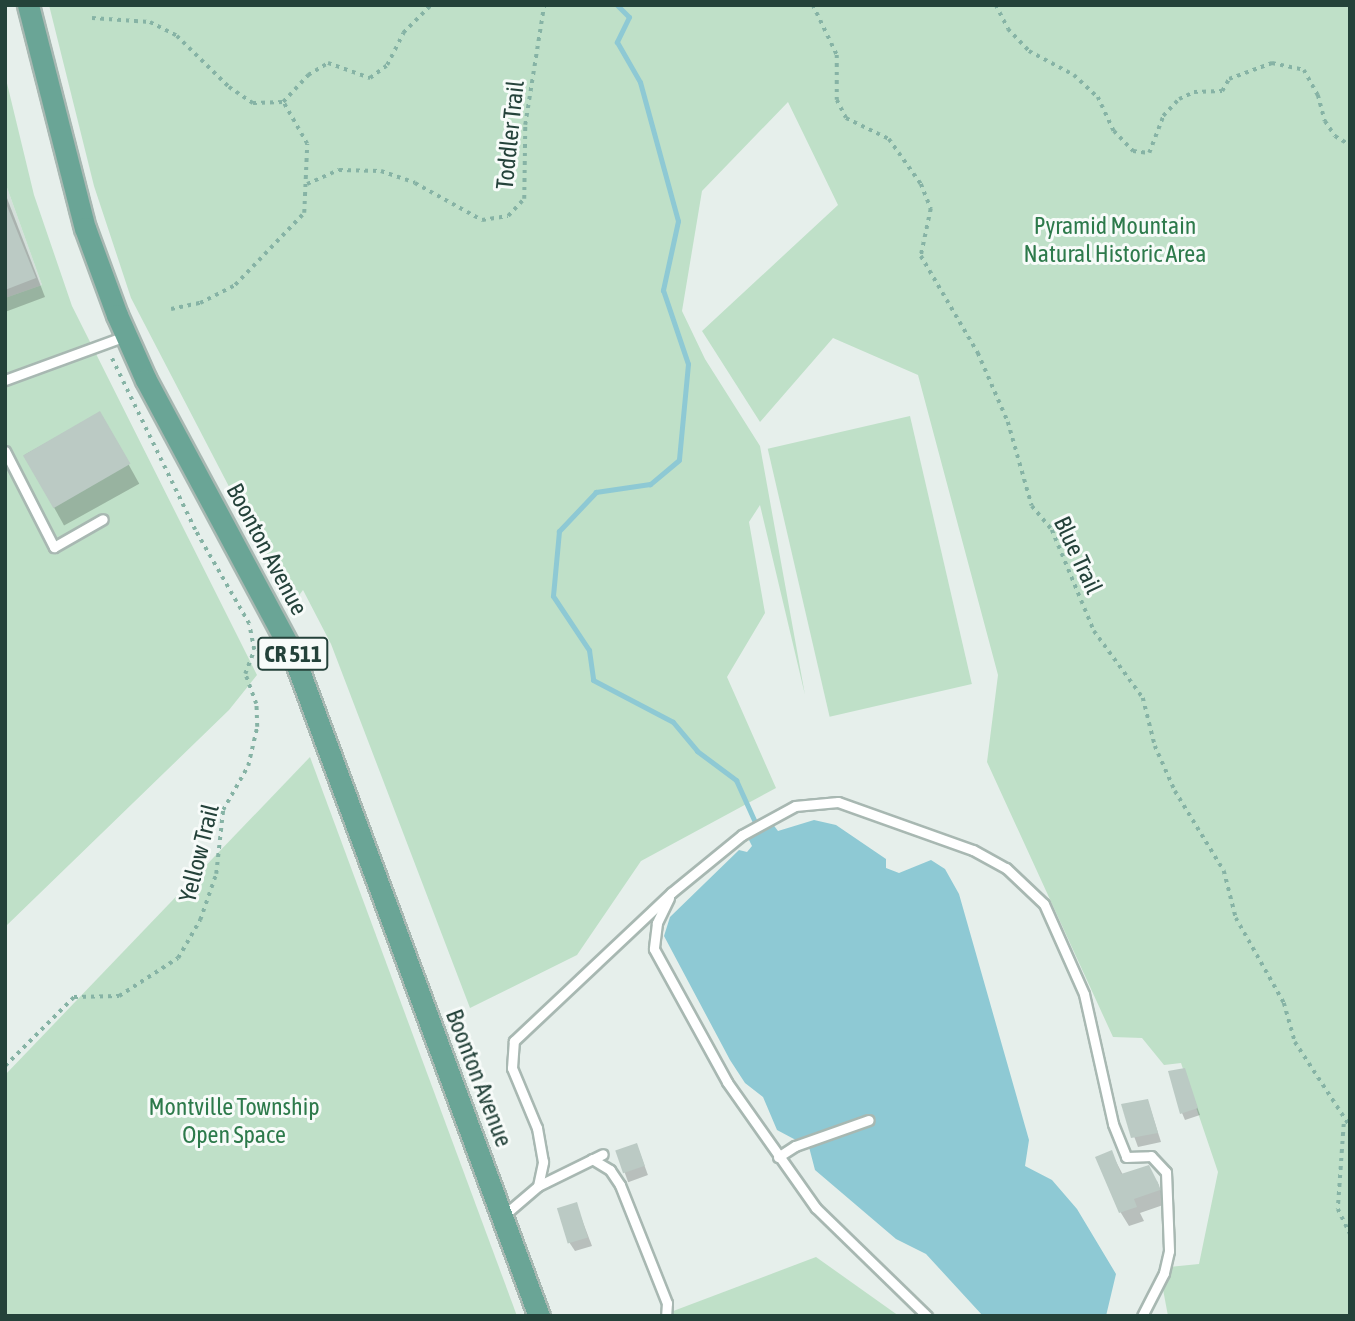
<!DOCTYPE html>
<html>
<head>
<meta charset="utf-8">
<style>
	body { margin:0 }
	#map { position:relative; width:1355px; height:1321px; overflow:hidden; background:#e6efeb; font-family:"Asap Condensed",sans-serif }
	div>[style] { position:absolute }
	.built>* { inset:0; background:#d4dfda }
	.green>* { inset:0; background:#bfe0c8; transform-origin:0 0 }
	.water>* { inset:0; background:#8ec9d4 }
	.shadow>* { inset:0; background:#0003; transform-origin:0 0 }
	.stream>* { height:5px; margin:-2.5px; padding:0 2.5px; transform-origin:2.5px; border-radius:2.5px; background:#8ec9d4 }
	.building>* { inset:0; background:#bbcac4; transform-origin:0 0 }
	.path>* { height:3.5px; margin-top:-1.75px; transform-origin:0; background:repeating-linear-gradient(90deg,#86b3a5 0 3.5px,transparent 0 8.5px) }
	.roads { filter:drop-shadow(2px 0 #a8b8b2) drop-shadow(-2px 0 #a8b8b2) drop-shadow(0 2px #a8b8b2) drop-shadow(0 -2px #a8b8b2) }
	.service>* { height:9px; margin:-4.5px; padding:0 4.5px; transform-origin:4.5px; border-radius:4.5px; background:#fff }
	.primary>* { height:21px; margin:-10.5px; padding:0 10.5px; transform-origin:10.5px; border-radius:10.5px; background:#6aa596 }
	span { translate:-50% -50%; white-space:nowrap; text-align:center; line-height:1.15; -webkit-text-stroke:6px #f7fbf9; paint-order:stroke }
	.shield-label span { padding:2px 5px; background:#f7fbf9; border:2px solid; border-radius:5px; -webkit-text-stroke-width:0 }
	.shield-label { font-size:23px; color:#24423a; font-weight:700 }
	.street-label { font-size:24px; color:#24423a }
	.park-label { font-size:24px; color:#2d7a4b }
	.frame { position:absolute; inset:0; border:7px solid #24423a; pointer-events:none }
</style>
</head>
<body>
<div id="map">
	<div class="built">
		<i style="clip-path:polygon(5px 182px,42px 285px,5px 298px)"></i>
	</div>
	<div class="green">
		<i style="clip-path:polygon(49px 5px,1350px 5px,1350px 1316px,1168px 1316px,1159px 1268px,1199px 1264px,1218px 1172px,1181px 1063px,1164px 1065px,1142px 1038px,1113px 1037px,987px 762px,998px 675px,918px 375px,833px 338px,760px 422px,702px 331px,838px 205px,788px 102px,702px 191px,682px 311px,705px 359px,760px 446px,805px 695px,760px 505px,749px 522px,765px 613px,727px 677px,776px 788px,641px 861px,577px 955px,470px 1008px,331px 644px,303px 590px,291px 606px,131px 298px,94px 186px)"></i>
		<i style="clip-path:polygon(5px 75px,34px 195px,72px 306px,257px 675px,229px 710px,5px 927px,5px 298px,42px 285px,5px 182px)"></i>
		<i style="left:910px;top:416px;width:275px;height:146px;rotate:77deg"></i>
		<i style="clip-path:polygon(310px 757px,517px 1316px,5px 1316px,5px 1075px)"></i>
		<i style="clip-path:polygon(816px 1257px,899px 1316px,660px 1316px)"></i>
	</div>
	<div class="water">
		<i style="clip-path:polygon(814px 820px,836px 825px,886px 859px,886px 868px,899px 873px,931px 860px,945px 869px,959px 894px,1029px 1140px,1025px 1166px,1052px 1180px,1077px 1209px,1116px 1274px,1106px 1316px,983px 1316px,926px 1254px,896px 1239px,815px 1170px,809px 1147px,777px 1130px,763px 1097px,745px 1083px,730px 1060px,664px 936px,670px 917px,739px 850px,747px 852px,752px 846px,748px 838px,772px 823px,778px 831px)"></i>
	</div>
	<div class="shadow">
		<i style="clip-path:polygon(5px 193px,45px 297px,5px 312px)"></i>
		<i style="left:100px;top:413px;width:81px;height:86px;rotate:61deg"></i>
		<i style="clip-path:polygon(1184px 1070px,1200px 1115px,1185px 1120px,1182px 1113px)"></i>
		<i style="clip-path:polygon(1148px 1101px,1161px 1142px,1138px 1147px,1123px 1106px)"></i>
		<i style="left:637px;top:1145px;width:32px;height:21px;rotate:70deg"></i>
		<i style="clip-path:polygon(1111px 1152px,1123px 1175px,1157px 1181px,1166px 1204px,1140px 1213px,1144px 1221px,1129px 1226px,1121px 1213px,1097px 1158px)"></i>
		<i style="clip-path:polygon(576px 1204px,592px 1246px,575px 1251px,569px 1242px)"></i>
	</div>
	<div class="stream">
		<i style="left:617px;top:5px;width:17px;rotate:45deg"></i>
		<i style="left:629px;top:17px;width:28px;rotate:116deg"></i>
		<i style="left:617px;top:42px;width:46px;rotate:60.1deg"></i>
		<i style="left:640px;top:82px;width:144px;rotate:74.7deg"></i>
		<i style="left:678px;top:221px;width:71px;rotate:102.3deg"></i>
		<i style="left:663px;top:290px;width:78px;rotate:71.3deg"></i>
		<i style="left:688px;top:364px;width:96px;rotate:95.4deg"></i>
		<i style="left:679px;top:460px;width:38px;rotate:140deg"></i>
		<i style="left:650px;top:484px;width:55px;rotate:171.6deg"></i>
		<i style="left:596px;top:492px;width:54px;rotate:133.5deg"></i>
		<i style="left:559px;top:531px;width:65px;rotate:95.3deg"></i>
		<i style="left:553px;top:596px;width:65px;rotate:56.3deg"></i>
		<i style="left:589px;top:650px;width:30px;rotate:82deg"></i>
		<i style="left:593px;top:680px;width:90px;rotate:27.7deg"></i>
		<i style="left:673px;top:722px;width:38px;rotate:50deg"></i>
		<i style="left:697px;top:751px;width:49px;rotate:36.6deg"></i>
		<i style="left:736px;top:780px;width:56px;rotate:65.7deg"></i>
	</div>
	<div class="building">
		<i style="clip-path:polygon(5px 201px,36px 278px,5px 290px)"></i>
		<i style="left:100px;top:411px;width:61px;height:89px;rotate:60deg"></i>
		<i style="clip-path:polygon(1185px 1068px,1198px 1108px,1180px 1114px,1168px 1071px)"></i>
		<i style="clip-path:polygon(1148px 1099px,1158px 1133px,1131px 1138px,1121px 1104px)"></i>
		<i style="left:637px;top:1143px;width:24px;height:23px;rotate:71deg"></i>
		<i style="clip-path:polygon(1112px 1150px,1121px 1174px,1149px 1165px,1159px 1185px,1160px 1190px,1134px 1199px,1137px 1207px,1119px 1213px,1095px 1157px)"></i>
		<i style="left:577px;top:1202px;width:37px;height:21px;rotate:73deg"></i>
	</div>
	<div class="path">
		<i style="left:813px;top:5px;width:55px;rotate:64.4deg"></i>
		<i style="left:837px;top:55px;width:45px;rotate:90deg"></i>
		<i style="left:837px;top:100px;width:20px;rotate:63deg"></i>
		<i style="left:846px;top:118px;width:48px;rotate:26deg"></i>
		<i style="left:889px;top:139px;width:55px;rotate:54.6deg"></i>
		<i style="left:921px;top:184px;width:27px;rotate:68deg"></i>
		<i style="left:931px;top:209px;width:48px;rotate:102deg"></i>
		<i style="left:921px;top:256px;width:113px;rotate:59.6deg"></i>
		<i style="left:978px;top:353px;width:75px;rotate:66.5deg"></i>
		<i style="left:1008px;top:422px;width:87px;rotate:74.1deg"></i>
		<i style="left:1032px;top:506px;width:31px;rotate:50deg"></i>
		<i style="left:1052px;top:530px;width:109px;rotate:67.4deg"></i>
		<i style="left:1094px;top:631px;width:83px;rotate:53.8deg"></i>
		<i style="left:1143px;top:698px;width:49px;rotate:76deg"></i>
		<i style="left:1155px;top:746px;width:49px;rotate:66deg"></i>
		<i style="left:1175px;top:791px;width:94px;rotate:58.5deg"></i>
		<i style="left:1224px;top:871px;width:49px;rotate:75.7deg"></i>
		<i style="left:1236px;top:918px;width:98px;rotate:60.5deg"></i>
		<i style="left:1284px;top:1003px;width:41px;rotate:74.2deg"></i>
		<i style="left:1295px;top:1042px;width:100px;rotate:56.8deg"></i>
		<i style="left:996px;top:5px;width:27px;rotate:63deg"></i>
		<i style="left:1008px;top:29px;width:30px;rotate:46deg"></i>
		<i style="left:1029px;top:51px;width:51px;rotate:28.1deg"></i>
		<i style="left:1074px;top:75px;width:33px;rotate:43deg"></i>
		<i style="left:1098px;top:97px;width:38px;rotate:65deg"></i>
		<i style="left:1114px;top:131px;width:28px;rotate:46deg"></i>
		<i style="left:1133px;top:151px;width:16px;rotate:7deg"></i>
		<i style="left:1149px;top:153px;width:40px;rotate:-69deg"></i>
		<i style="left:1163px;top:116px;width:23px;rotate:-47deg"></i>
		<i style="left:1179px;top:99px;width:17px;rotate:-25deg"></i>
		<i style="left:1194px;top:92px;width:28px;rotate:-2deg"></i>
		<i style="left:1222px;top:91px;width:14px;rotate:-60deg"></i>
		<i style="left:1229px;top:79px;width:46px;rotate:-20.4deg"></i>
		<i style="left:1272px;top:63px;width:33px;rotate:12deg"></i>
		<i style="left:1304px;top:70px;width:29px;rotate:61deg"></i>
		<i style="left:1318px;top:95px;width:27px;rotate:75deg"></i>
		<i style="left:1325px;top:121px;width:18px;rotate:56deg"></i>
		<i style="left:1335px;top:136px;width:17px;rotate:31deg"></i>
		<i style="left:92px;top:18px;width:58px;rotate:3.9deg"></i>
		<i style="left:150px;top:22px;width:30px;rotate:27deg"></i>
		<i style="left:177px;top:36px;width:73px;rotate:44.4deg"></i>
		<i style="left:229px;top:87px;width:29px;rotate:34deg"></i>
		<i style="left:253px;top:103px;width:30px;rotate:-2deg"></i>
		<i style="left:283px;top:102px;width:37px;rotate:-47deg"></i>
		<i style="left:308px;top:75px;width:23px;rotate:-31deg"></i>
		<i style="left:328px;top:63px;width:45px;rotate:19.7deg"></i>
		<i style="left:370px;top:78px;width:21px;rotate:-37deg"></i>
		<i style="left:387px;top:65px;width:36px;rotate:-63deg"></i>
		<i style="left:403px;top:33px;width:40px;rotate:-45deg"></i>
		<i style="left:307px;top:184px;width:35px;rotate:-24deg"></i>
		<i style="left:339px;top:170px;width:42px;rotate:1.4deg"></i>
		<i style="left:381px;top:171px;width:36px;rotate:19deg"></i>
		<i style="left:415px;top:183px;width:77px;rotate:28.9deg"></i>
		<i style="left:482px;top:220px;width:26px;rotate:-9deg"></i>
		<i style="left:508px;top:216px;width:23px;rotate:-47deg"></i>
		<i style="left:524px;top:199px;width:74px;rotate:-89.2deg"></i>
		<i style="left:525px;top:125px;width:121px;rotate:-81deg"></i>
		<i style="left:171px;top:309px;width:30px;rotate:-12deg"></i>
		<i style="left:200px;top:303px;width:39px;rotate:-27deg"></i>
		<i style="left:235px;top:285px;width:100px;rotate:-46.2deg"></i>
		<i style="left:304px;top:213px;width:69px;rotate:-87.5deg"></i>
		<i style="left:307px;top:144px;width:48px;rotate:-119.7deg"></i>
		<i style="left:5px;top:1066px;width:98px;rotate:-45deg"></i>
		<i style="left:74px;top:997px;width:45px;rotate:-1.3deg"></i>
		<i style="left:119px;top:996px;width:70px;rotate:-32.8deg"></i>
		<i style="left:178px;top:958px;width:44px;rotate:-59.9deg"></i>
		<i style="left:200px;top:920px;width:49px;rotate:-70.8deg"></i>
		<i style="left:216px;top:874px;width:64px;rotate:-83.8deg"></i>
		<i style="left:223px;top:810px;width:51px;rotate:-60.4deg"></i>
		<i style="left:248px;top:766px;width:40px;rotate:-77deg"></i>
		<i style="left:257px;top:727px;width:23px;rotate:-92deg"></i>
		<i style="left:256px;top:704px;width:32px;rotate:-110deg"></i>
		<i style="left:245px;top:674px;width:26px;rotate:-69deg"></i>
		<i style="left:254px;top:650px;width:26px;rotate:-101deg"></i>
		<i style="left:249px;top:624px;width:108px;rotate:-119.9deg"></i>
		<i style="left:195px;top:530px;width:195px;rotate:-115.9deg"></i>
		<i style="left:1344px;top:1124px;width:85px;rotate:94deg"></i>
		<i style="left:1338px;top:1209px;width:28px;rotate:64deg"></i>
	</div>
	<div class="roads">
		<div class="service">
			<i style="left:5px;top:380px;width:128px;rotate:-20.1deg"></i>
			<i style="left:5px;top:451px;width:108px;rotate:63deg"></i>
			<i style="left:54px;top:547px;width:56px;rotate:-29.7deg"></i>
			<i style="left:669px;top:898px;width:28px;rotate:116deg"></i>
			<i style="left:657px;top:923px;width:26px;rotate:97deg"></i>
			<i style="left:654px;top:949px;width:152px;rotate:61.2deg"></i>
			<i style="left:727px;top:1082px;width:154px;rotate:54.8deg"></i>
			<i style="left:816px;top:1208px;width:155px;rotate:44.2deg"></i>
			<i style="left:778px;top:1157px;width:20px;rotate:-33deg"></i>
			<i style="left:795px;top:1146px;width:78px;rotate:-19.4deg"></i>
			<i style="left:592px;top:1159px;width:21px;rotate:31deg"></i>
			<i style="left:610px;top:1170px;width:18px;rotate:56deg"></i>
			<i style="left:620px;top:1185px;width:127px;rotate:68.3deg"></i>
			<i style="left:667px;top:1303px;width:13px;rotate:94deg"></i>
			<i style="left:538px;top:1186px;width:25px;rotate:-78deg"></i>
			<i style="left:543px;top:1162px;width:35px;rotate:-100deg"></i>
			<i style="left:537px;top:1128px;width:65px;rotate:-112.6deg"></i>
			<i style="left:512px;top:1068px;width:27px;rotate:-86deg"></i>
			<i style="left:514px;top:1041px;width:216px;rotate:-43.3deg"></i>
			<i style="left:671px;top:893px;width:92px;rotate:-39.2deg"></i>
			<i style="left:742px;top:835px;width:60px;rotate:-28.7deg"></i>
			<i style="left:795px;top:806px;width:43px;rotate:-5.3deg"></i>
			<i style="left:838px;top:802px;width:143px;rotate:19.6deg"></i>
			<i style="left:973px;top:850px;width:38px;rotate:29deg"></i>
			<i style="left:1006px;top:868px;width:52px;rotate:43.5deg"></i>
			<i style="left:1044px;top:904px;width:98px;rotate:66deg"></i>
			<i style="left:1084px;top:994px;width:133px;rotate:77.4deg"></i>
			<i style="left:1113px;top:1124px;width:35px;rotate:68deg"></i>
			<i style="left:1126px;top:1157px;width:25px;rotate:-2deg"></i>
			<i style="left:1151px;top:1156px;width:22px;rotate:47deg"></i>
			<i style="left:1166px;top:1172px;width:79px;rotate:87.8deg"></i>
			<i style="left:1169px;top:1251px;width:23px;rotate:103deg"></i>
			<i style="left:1164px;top:1273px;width:48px;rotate:117.1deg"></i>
			<i style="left:503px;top:1216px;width:46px;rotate:-40.6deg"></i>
			<i style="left:538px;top:1186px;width:72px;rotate:-26.2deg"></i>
		</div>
		<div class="primary">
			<i style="left:28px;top:5px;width:230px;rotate:75.7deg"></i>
			<i style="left:85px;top:228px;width:93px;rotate:69.8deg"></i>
			<i style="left:117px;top:315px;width:71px;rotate:66deg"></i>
			<i style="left:146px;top:380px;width:309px;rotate:61.8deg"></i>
			<i style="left:292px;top:652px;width:708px;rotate:69.6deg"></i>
		</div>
	</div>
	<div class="shield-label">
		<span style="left:293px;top:654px">CR 511</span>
	</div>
	<div class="street-label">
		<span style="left:510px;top:135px;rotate:-84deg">Toddler Trail</span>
		<span style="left:267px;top:549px;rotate:62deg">Boonton Avenue</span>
		<span style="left:1078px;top:555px;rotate:65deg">Blue Trail</span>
		<span style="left:199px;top:853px;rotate:-76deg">Yellow Trail</span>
		<span style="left:479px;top:1078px;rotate:69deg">Boonton Avenue</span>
	</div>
	<div class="park-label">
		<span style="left:1115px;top:240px">Pyramid Mountain<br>Natural Historic Area</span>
		<span style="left:234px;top:1121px">Montville Township<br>Open Space</span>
	</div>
	<div class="frame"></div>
</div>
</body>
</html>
